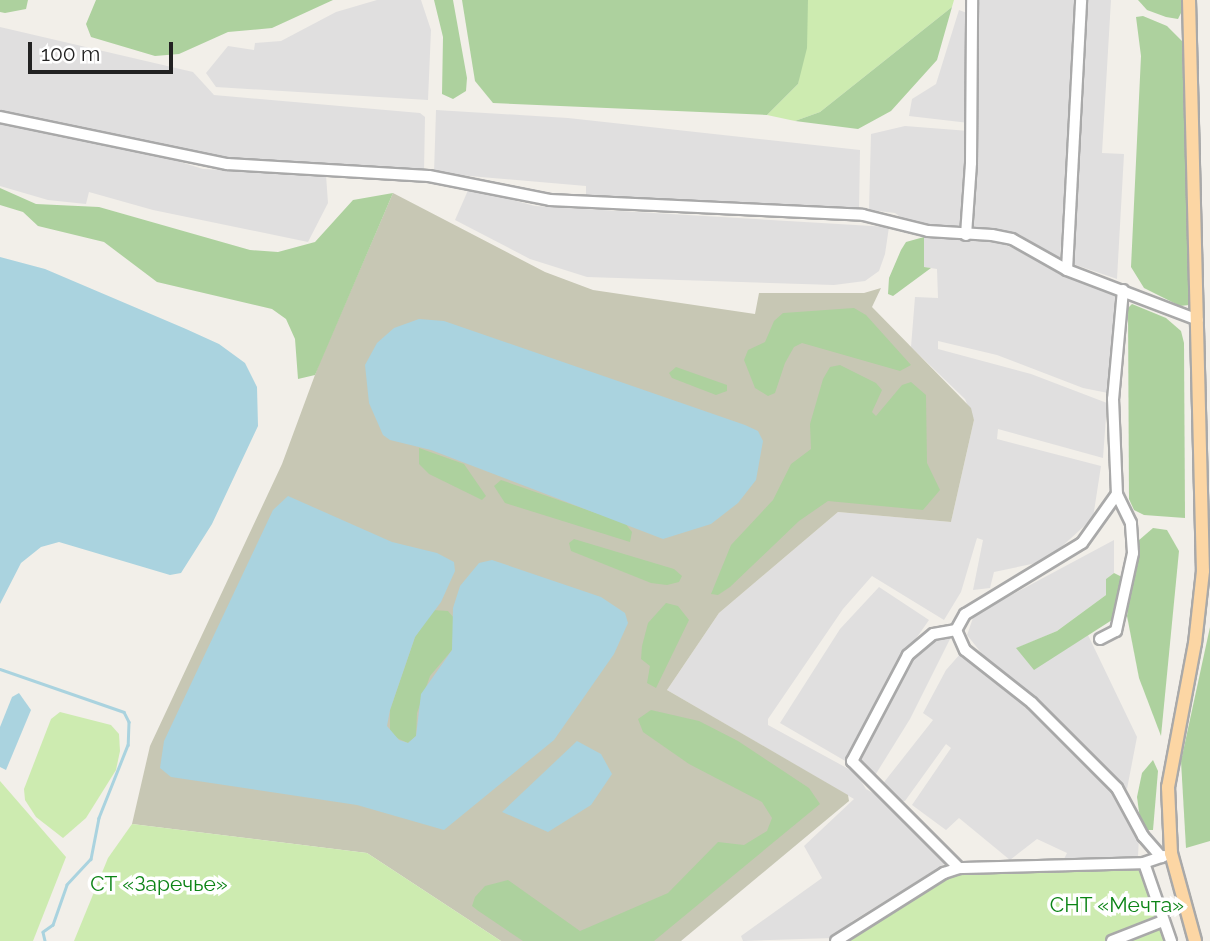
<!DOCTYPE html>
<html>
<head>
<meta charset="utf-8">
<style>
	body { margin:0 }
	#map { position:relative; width:1210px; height:941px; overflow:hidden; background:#f2efe9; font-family:Raleway,sans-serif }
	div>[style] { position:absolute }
	.residential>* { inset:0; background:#e0dfdf }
	.construction>* { inset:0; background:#c7c7b4 }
	.grass>* { inset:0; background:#cdebb0 }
	.forest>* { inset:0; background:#add19e }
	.water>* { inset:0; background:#aad3df }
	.stream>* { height:2.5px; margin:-1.25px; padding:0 1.25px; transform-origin:1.25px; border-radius:1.25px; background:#aad3df }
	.roads { filter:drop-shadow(2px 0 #a9a9a9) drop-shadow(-2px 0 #a9a9a9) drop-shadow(0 2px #a9a9a9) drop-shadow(0 -2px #a9a9a9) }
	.minor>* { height:10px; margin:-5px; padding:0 5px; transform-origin:5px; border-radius:5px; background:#fff }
	.major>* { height:12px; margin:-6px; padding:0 6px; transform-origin:6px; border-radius:6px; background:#fcd6a4 }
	span { translate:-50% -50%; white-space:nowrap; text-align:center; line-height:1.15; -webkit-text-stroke:7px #fff; paint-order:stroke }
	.park-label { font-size:21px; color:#0c8416 }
	.scale { position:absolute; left:28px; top:42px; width:145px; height:32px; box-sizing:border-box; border:4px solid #222; border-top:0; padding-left:9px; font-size:21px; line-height:24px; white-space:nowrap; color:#222; -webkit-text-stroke:5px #fff; paint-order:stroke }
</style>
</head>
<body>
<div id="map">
	<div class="residential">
		<i style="clip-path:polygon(377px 0,421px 0,431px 30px,428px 100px,216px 87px,206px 73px,228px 46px,254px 50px,255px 43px,281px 41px,336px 12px)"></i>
		<i style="clip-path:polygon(975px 0,1078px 0,1060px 260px,1019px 234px,974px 229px)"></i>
		<i style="clip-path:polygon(1085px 0,1111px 0,1102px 153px,1124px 154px,1117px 279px,1070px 263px)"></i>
		<i style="clip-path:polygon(959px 10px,967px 13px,969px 123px,909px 116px,912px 99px,936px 84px)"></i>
		<i style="clip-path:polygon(0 27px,193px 72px,214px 95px,420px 113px,425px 117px,424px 172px,191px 156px,170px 147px,0 113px)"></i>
		<i style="clip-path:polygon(436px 110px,568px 118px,860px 150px,859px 210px,586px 195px,586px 186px,434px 173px)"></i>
		<i style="clip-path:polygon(0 124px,142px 150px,203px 169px,326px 175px,328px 203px,308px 242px,153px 210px,89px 192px,86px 204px,48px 200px,0 186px)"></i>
		<i style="clip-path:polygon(905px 126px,969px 131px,963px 231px,911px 225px,895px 213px,869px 210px,871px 134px)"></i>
		<i style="clip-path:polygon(469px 188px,535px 206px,889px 227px,885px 254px,879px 271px,865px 281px,834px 285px,587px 277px,530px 259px,455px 220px)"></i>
		<i style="clip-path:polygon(924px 237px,1001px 243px,1118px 295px,1108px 393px,1083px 388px,997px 355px,938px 341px,938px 349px,1031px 374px,1107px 403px,1103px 458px,998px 429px,997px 439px,1101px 466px,1093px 518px,1046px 561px,994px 572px,990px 588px,973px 590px,983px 540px,977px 538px,961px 592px,944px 620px,872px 576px,843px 609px,768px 719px,768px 725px,856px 773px,866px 789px,880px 797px,946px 863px,851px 922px,852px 926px,833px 938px,743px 941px,741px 936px,822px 878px,804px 846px,854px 799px,667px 690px,719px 613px,838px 512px,951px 522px,974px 420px,965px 399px,911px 347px,915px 297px,938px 298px,937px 269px,924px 267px)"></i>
		<i style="clip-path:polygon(1114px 540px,1114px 573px,1106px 579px,1106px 595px,1057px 631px,1017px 648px,1034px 669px,1088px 635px,1137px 737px,1127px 789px,995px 670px,967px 635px,974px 615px)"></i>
		<i style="clip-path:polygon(879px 587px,929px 620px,885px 683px,847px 762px,780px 723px,840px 629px)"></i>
		<i style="clip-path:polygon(946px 634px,951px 637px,910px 719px,874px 777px,857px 761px,905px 669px,930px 640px)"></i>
		<i style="clip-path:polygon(961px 653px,1027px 705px,1116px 797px,1139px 837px,1138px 856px,1086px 862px,1064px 859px,1067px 853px,1037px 839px,1010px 860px,959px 818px,946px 830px,912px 805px,951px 748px,946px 744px,905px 801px,900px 802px,881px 786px,933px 720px,923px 713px,946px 670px)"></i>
	</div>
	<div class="construction">
		<i style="clip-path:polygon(393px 193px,545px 272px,593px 290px,755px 314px,759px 293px,864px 293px,881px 288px,872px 307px,971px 408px,974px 420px,951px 522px,838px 512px,719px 613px,667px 690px,848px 795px,849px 801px,681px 941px,501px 941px,367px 853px,132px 824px,150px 746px,282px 464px,319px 364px)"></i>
	</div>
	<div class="grass">
		<i style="clip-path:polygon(808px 0,954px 0,952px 7px,820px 112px,795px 121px,767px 115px,798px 84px)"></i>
		<i style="clip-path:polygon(60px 712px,111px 725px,119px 734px,120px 751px,116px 770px,86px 818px,63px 838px,36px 817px,25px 800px,24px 789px,51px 719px)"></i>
		<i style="clip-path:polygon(0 781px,66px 857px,33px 941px,0 941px)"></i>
		<i style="clip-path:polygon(132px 824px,367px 853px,501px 941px,74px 941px,108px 858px)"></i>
		<i style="clip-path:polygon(1143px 867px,1164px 941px,841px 941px,946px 876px,978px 870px)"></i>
	</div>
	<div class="forest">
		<i style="clip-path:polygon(0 0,28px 0,26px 9px,5px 13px,0 12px)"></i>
		<i style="clip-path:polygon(96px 0,333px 0,272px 28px,228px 32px,179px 54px,155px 56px,91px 37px,86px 24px)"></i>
		<i style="clip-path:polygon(434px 0,453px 0,467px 78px,466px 91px,453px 99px,442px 94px,443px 37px)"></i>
		<i style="clip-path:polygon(462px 0,808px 0,807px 48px,798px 84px,767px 115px,493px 103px,475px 81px)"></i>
		<i style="clip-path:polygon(1138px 0,1183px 0,1182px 11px,1178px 19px,1166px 17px,1147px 10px)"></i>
		<i style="clip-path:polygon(952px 7px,937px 60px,891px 111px,858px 129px,795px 121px,820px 112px)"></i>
		<i style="clip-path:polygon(1143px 16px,1167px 26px,1182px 41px,1189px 305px,1180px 306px,1144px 288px,1131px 267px,1141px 56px,1136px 17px)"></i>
		<i style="clip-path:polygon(0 188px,36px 204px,99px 207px,250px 250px,278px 252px,315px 242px,353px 200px,393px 193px,315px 375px,298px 379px,295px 339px,286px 319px,272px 309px,157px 282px,104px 242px,38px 226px,23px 212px,0 205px)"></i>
		<i style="clip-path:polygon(924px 237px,924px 267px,931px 268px,893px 296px,888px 294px,889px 278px,901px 250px,906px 242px)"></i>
		<i style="clip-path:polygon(1132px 304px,1166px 318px,1181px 331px,1184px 343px,1185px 518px,1144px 515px,1134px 510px,1129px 499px,1128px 308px)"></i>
		<i style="clip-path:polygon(854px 308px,866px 315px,911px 365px,900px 371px,802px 343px,794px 347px,785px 363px,775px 393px,768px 396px,755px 388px,744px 360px,748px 350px,765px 342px,774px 321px,783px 313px)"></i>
		<i style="clip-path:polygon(840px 365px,876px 383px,882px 390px,872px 412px,876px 416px,902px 385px,911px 382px,926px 395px,927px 463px,940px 490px,923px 510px,828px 501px,799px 521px,730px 587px,718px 595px,711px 594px,731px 545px,773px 500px,791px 464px,811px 449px,810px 424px,823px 379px,830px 367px)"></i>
		<i style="clip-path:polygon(676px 367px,727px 385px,727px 391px,716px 395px,672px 378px,669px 373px)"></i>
		<i style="clip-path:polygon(419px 448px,464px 464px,486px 496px,482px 500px,429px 474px,419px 464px)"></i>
		<i style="clip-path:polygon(501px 480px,625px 523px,632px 532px,630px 542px,505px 503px,494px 486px)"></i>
		<i style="clip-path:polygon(1153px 528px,1167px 530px,1179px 551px,1161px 736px,1139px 678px,1127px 616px,1138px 541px)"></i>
		<i style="clip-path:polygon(574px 539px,674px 569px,682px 576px,679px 582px,667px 585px,651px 583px,571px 551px,569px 543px)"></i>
		<i style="clip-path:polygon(1114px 573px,1122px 577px,1112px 620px,1034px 670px,1016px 648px,1057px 631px,1106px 595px,1106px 579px)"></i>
		<i style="clip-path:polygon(666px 603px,678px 606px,689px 620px,656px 688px,647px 683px,650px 666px,641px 659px,642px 646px,648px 623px)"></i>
		<i style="clip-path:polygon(433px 610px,448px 611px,454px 618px,452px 650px,430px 676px,417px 713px,416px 736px,408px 743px,390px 735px,390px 710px,415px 637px)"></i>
		<i style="clip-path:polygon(1210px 627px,1210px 841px,1186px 848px,1181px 761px)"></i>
		<i style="clip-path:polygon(651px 710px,699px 721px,738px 741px,809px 788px,820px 804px,654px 941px,523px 941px,477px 910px,472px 906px,475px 897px,485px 886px,508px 880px,580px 931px,668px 893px,718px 842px,744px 845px,767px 831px,772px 818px,762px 802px,689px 764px,643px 732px,638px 719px)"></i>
		<i style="clip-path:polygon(1153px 760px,1158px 771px,1153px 830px,1147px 830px,1140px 819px,1137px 797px,1142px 773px)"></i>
	</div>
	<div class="water">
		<i style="clip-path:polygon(0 257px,45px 269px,186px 329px,219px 344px,245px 363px,257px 387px,258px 426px,212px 524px,181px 573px,170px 575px,59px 542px,41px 547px,21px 563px,0 604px)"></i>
		<i style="clip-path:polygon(419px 319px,444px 321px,745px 425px,758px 431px,763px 441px,756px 480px,738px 503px,711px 524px,663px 539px,431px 450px,390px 440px,383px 435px,369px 403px,365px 365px,377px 343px,394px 328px)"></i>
		<i style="clip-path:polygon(288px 496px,392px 542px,437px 553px,454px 562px,455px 571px,441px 602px,415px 637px,390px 710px,387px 726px,399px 740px,408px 743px,416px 736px,421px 694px,452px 650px,453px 608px,460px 586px,479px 563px,492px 560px,601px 597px,625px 613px,628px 623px,614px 654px,554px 740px,444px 830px,357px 805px,171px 777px,160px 768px,164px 741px,273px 510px)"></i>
		<i style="clip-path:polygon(19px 693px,31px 710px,6px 770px,0 767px,0 727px,12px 697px)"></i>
		<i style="clip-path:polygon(577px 741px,601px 754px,612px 774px,591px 805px,548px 832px,502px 812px)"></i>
	</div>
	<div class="stream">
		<i style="left:0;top:669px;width:131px;rotate:19.1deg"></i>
		<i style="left:124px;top:712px;width:11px;rotate:63deg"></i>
		<i style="left:129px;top:722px;width:23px;rotate:92deg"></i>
		<i style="left:128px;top:745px;width:79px;rotate:111.7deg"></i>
		<i style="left:99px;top:818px;width:42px;rotate:101deg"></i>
		<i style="left:91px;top:859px;width:35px;rotate:133deg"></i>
		<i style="left:67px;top:885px;width:42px;rotate:109.3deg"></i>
		<i style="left:53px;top:925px;width:12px;rotate:145deg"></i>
		<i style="left:43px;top:932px;width:9px;rotate:77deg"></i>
	</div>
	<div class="roads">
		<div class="minor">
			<i style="left:0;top:117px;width:232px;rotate:11.7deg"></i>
			<i style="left:227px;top:164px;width:202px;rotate:3.4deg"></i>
			<i style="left:429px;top:176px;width:123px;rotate:11.2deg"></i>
			<i style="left:550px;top:200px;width:313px;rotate:2.7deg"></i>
			<i style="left:863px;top:215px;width:67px;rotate:13.8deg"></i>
			<i style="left:928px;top:231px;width:64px;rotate:3.6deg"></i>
			<i style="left:992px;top:235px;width:20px;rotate:11deg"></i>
			<i style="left:1012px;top:239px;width:63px;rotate:29.4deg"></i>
			<i style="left:1067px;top:270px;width:140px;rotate:20.9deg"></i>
			<i style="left:966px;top:235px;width:72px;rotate:-86deg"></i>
			<i style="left:971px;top:163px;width:163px;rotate:-89.6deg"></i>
			<i style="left:1067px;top:270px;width:270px;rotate:-87deg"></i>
			<i style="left:1123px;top:290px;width:109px;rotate:95.2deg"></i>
			<i style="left:1113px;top:399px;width:95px;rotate:87.6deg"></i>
			<i style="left:1117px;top:494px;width:60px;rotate:125.5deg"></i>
			<i style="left:1082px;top:543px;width:137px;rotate:148.7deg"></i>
			<i style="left:965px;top:614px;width:18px;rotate:119deg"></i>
			<i style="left:956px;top:630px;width:22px;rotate:66deg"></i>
			<i style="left:965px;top:650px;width:85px;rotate:38.3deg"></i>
			<i style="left:1032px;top:703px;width:120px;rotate:45deg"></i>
			<i style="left:1117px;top:788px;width:55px;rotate:61.6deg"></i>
			<i style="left:1143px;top:836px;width:28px;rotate:49deg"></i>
			<i style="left:956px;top:630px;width:23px;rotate:170deg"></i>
			<i style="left:933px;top:634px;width:33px;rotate:140deg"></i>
			<i style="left:908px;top:655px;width:120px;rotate:117.8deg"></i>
			<i style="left:852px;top:761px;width:151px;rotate:45deg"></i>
			<i style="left:1100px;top:639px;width:18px;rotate:-27deg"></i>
			<i style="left:1116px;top:631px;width:80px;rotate:-77.7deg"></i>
			<i style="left:1133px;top:553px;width:30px;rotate:-94deg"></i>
			<i style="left:1131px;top:523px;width:32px;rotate:-116deg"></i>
			<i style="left:1164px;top:856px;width:21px;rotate:161deg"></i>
			<i style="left:1144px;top:863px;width:83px;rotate:70.9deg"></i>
			<i style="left:836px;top:941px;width:128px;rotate:-32.2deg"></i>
			<i style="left:944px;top:873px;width:16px;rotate:-18deg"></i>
			<i style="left:959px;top:868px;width:185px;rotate:-1.5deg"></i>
			<i style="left:1112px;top:941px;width:55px;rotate:-21.4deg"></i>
		</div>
		<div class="major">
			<i style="left:1189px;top:0;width:571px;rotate:88.6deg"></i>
			<i style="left:1203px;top:571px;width:72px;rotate:96.3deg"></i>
			<i style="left:1195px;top:643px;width:147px;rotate:100.6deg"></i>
			<i style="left:1168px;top:787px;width:66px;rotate:87.4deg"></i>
			<i style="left:1171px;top:853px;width:91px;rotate:74.7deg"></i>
		</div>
	</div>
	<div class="park-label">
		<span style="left:159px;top:884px">СТ «Заречье»</span>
		<span style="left:1117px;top:905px">СНТ «Мечта»</span>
	</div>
	<div class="scale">100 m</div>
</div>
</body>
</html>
